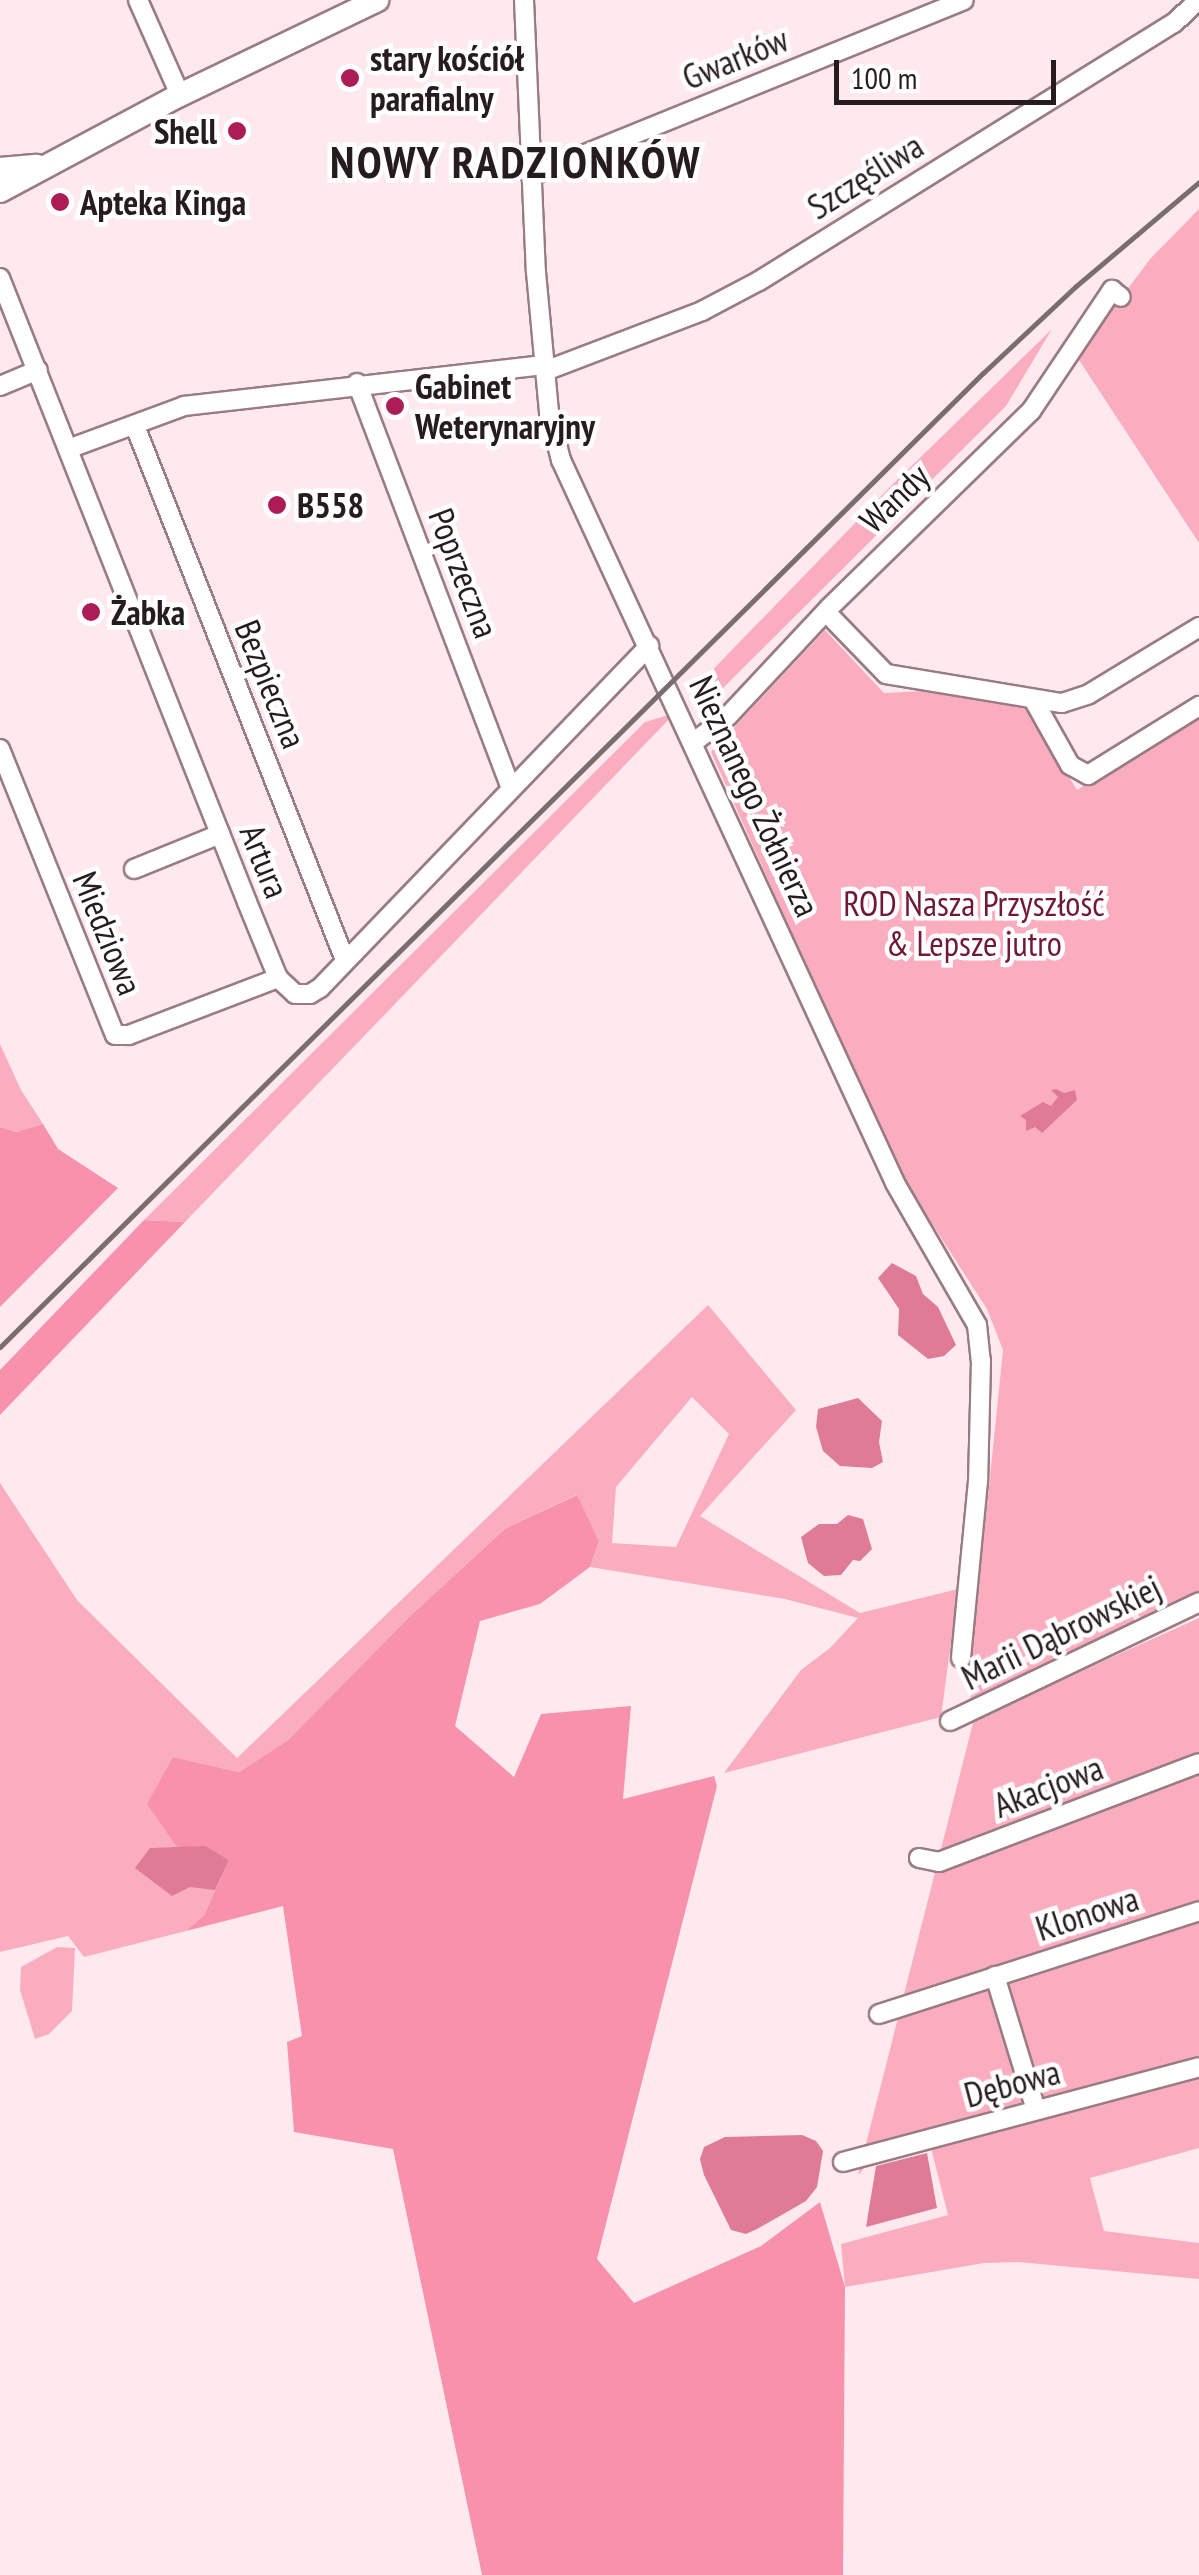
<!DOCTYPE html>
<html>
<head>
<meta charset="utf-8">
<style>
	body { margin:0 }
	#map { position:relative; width:1199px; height:2575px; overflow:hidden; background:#feeaee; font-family:"PT Sans Narrow",sans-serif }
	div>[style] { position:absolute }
	.green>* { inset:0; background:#fbadc0 }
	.forest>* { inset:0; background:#f892ac }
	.water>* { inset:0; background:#df7b96 }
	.roads { filter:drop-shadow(2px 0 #997c83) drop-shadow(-2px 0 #997c83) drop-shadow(0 2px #997c83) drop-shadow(0 -2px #997c83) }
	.minor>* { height:18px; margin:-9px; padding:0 9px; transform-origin:9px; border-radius:9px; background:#fff }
	.tertiary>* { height:22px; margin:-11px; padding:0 11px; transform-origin:11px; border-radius:11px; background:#fff }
	.rail>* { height:5px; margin:-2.5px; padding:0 2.5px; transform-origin:2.5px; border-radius:2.5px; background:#7a6c6f }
	.dots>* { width:28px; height:28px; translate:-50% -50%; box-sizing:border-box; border:5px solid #fff; border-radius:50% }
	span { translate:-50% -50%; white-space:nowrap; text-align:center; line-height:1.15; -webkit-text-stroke:9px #fff; paint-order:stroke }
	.poi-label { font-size:35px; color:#261b1e; font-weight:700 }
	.left { translate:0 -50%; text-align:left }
	.right { translate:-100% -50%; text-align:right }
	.street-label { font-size:35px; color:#261b1e }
	.park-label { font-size:35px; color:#711839 }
	.district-label { font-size:45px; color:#261b1e; font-weight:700; letter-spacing:2.5px }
	.scale { position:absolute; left:834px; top:60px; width:222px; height:45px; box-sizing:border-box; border:5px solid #261b1e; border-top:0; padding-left:12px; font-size:30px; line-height:35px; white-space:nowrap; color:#261b1e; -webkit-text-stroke:8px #fff; paint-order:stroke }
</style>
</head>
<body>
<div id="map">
	<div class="green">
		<i style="clip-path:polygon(1199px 209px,1199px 543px,1077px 357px,1150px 259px)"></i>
		<i style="clip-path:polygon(1052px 329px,1006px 406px,705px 706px,693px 690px,890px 487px)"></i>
		<i style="clip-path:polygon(825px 630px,884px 693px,944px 690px,1023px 703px,1077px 790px,1199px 713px,1199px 1592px,1142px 1620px,1132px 1606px,987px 1674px,970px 1672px,1003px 1350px,987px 1309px,898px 1171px,711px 752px)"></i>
		<i style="clip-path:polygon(675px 713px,185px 1222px,144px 1220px,645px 722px)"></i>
		<i style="clip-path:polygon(0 1044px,21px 1090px,43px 1124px,18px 1132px,0 1127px)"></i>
		<i style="clip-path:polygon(evenodd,708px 1305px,796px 1410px,700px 1516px,860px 1613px,958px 1589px,941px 1717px,724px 1773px,801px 1670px,830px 1648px,858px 1618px,785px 1599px,590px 1567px,599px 1541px,576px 1495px,506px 1528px,411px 1615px,288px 1740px,239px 1772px,173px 1757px,206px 1846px,229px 1860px,204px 1915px,186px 1931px,84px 1957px,68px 1936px,0 1952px,0 1483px,77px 1600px,237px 1758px,708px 1305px,692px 1397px,729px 1434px,676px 1547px,612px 1543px,616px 1487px,692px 1397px)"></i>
		<i style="clip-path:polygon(1131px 1614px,1136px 1623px,971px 1702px,969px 1679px,990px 1680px)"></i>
		<i style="clip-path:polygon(1199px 1618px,1199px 2148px,1090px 2178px,1104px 2231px,1199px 2243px,1199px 2279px,1018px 2262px,984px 2263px,845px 2287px,841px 2244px,948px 2215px,931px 2148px,868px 2164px,858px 2175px,974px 1719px)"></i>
		<i style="clip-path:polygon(57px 1947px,75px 1948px,72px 2011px,49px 2034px,35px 2039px,20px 1990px,21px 1967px)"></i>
	</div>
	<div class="forest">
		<i style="clip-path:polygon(43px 1124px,58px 1149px,118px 1188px,0 1307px,0 1127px,17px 1132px)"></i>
		<i style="clip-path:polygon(144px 1220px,185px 1222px,0 1415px,0 1370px)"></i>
		<i style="clip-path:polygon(577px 1495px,599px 1541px,590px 1567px,540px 1604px,480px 1621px,455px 1726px,514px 1777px,541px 1714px,631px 1706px,623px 1799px,714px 1776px,717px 1786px,597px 2259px,634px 2303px,761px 2246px,820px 2202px,845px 2287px,843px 2575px,482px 2575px,393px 2149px,294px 2132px,287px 2042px,302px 2036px,283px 1906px,186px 1931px,204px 1915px,229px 1860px,206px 1846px,179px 1850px,147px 1804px,173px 1757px,239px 1772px,288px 1740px,411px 1615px,506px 1528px)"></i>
	</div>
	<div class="water">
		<i style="clip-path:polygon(1056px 1089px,1064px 1093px,1075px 1090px,1077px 1100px,1042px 1133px,1035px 1127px,1026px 1131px,1026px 1120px,1020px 1116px,1043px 1102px,1051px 1106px,1058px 1097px,1051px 1090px)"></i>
		<i style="clip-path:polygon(892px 1263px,916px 1276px,923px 1294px,938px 1307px,956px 1345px,944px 1356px,928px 1359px,898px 1335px,899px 1309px,878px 1278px)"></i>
		<i style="clip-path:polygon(858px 1398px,882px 1421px,879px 1442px,883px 1462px,872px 1468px,840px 1466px,823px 1451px,816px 1427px,818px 1409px)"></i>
		<i style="clip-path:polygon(848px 1515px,863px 1519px,872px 1549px,860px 1561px,853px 1560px,841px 1575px,824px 1576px,808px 1563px,801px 1537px,819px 1524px,837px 1524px)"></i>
		<i style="clip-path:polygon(206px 1846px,229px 1860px,215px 1890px,190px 1887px,172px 1896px,135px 1868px,150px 1848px)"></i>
		<i style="clip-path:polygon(802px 2135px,816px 2141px,823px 2151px,817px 2187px,806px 2201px,757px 2229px,746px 2234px,731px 2230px,704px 2175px,700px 2159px,704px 2147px,725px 2137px)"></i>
		<i style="clip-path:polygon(927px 2153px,937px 2208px,866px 2227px,876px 2166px)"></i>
	</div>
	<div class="roads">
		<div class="minor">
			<i style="left:138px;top:0;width:104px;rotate:66.1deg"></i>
			<i style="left:524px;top:0;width:272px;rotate:87.5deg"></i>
			<i style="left:536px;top:272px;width:142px;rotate:84.7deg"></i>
			<i style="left:549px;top:413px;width:49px;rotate:75.7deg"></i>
			<i style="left:561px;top:460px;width:796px;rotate:65.2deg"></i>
			<i style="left:895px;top:1183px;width:164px;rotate:60deg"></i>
			<i style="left:977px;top:1325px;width:36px;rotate:84deg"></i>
			<i style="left:981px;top:1361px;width:120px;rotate:91.4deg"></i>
			<i style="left:978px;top:1481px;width:178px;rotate:95.5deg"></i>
			<i style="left:531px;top:176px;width:467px;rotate:-22.1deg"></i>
			<i style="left:0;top:278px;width:671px;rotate:68.4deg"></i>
			<i style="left:247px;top:902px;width:82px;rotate:67.8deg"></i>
			<i style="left:278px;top:978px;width:23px;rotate:43deg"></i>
			<i style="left:295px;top:994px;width:15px"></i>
			<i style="left:310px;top:994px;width:12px;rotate:-31deg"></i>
			<i style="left:320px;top:988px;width:475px;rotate:-46.1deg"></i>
			<i style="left:545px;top:371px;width:168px;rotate:-20.9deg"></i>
			<i style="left:702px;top:311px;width:64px;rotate:-27.8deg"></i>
			<i style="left:759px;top:281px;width:489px;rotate:-31.9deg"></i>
			<i style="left:1174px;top:23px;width:34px;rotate:-43deg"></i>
			<i style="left:357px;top:383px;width:431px;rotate:69.2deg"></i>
			<i style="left:0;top:386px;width:41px;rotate:-22.8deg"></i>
			<i style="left:137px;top:431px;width:568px;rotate:68.54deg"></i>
			<i style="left:68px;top:449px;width:124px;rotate:-20.3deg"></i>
			<i style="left:184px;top:406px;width:362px;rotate:-6.5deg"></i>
			<i style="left:826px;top:612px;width:86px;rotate:45.9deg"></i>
			<i style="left:886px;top:674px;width:178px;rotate:9.4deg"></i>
			<i style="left:1062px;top:703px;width:28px;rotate:-18deg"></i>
			<i style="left:1089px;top:694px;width:129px;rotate:-31.3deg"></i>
			<i style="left:1033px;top:699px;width:76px;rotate:60.7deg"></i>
			<i style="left:1070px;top:765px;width:21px;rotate:29deg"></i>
			<i style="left:1088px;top:775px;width:131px;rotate:-31.9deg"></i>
			<i style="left:694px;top:742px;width:43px;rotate:-37.4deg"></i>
			<i style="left:728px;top:716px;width:149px;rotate:-46.9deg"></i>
			<i style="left:830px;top:607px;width:281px;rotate:-44.3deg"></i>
			<i style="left:1031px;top:411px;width:146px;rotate:-56.2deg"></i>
			<i style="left:1112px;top:290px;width:11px;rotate:38deg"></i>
			<i style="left:0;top:749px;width:308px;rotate:68.1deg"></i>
			<i style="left:115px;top:1035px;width:14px"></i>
			<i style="left:129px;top:1035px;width:160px;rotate:-20.9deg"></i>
			<i style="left:134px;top:869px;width:93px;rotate:-22.1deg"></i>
			<i style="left:950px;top:1721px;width:276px;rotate:-25.5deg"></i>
			<i style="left:919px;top:1858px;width:20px;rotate:11deg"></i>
			<i style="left:939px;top:1862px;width:278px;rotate:-20.8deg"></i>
			<i style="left:995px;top:1976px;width:140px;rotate:73deg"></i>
			<i style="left:879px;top:2014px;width:336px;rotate:-17.8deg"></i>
			<i style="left:843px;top:2162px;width:368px;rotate:-14.9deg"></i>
		</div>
		<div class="tertiary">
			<i style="left:0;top:169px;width:37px;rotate:-5deg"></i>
			<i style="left:0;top:191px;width:204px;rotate:-28.1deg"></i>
			<i style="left:180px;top:95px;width:219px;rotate:-25.7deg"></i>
		</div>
	</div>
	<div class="rail">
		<i style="left:0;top:1347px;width:1384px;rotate:-44.74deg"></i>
		<i style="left:983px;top:373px;width:127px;rotate:-43.1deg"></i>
		<i style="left:1076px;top:286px;width:161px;rotate:-40.2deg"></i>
	</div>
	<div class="dots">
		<i style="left:350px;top:78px;background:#ac1d56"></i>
		<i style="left:237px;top:131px;background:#ac1d56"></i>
		<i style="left:60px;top:202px;background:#ac1d56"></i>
		<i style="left:395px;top:406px;background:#ac1d56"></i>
		<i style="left:277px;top:505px;background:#ac1d56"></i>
		<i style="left:91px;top:612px;background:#ac1d56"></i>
	</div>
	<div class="poi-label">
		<span class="left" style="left:370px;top:78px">stary kościół<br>parafialny</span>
		<span class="right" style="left:217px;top:131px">Shell</span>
		<span class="left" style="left:80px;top:202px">Apteka Kinga</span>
		<span class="left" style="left:415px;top:406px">Gabinet<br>Weterynaryjny</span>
		<span class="left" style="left:297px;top:505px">B558</span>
		<span class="left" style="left:111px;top:612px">Żabka</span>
	</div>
	<div class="street-label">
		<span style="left:735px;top:58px;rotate:-22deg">Gwarków</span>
		<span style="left:865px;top:176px;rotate:-32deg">Szczęśliwa</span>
		<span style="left:894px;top:498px;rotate:-44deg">Wandy</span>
		<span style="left:464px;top:573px;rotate:69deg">Poprzeczna</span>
		<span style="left:271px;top:684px;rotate:68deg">Bezpieczna</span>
		<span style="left:755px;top:796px;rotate:65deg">Nieznanego Żołnierza</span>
		<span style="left:265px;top:861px;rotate:68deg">Artura</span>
		<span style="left:108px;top:933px;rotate:68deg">Miedziowa</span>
		<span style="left:1061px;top:1632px;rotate:-26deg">Marii Dąbrowskiej</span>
		<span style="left:1048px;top:1786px;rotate:-21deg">Akacjowa</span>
		<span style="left:1087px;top:1913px;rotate:-18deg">Klonowa</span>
		<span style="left:1012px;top:2083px;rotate:-15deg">Dębowa</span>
	</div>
	<div class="park-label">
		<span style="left:974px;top:923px">ROD Nasza Przyszłość<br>&amp; Lepsze jutro</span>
	</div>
	<div class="district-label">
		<span style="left:516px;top:162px">NOWY RADZIONKÓW</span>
	</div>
	<div class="scale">100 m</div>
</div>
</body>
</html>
